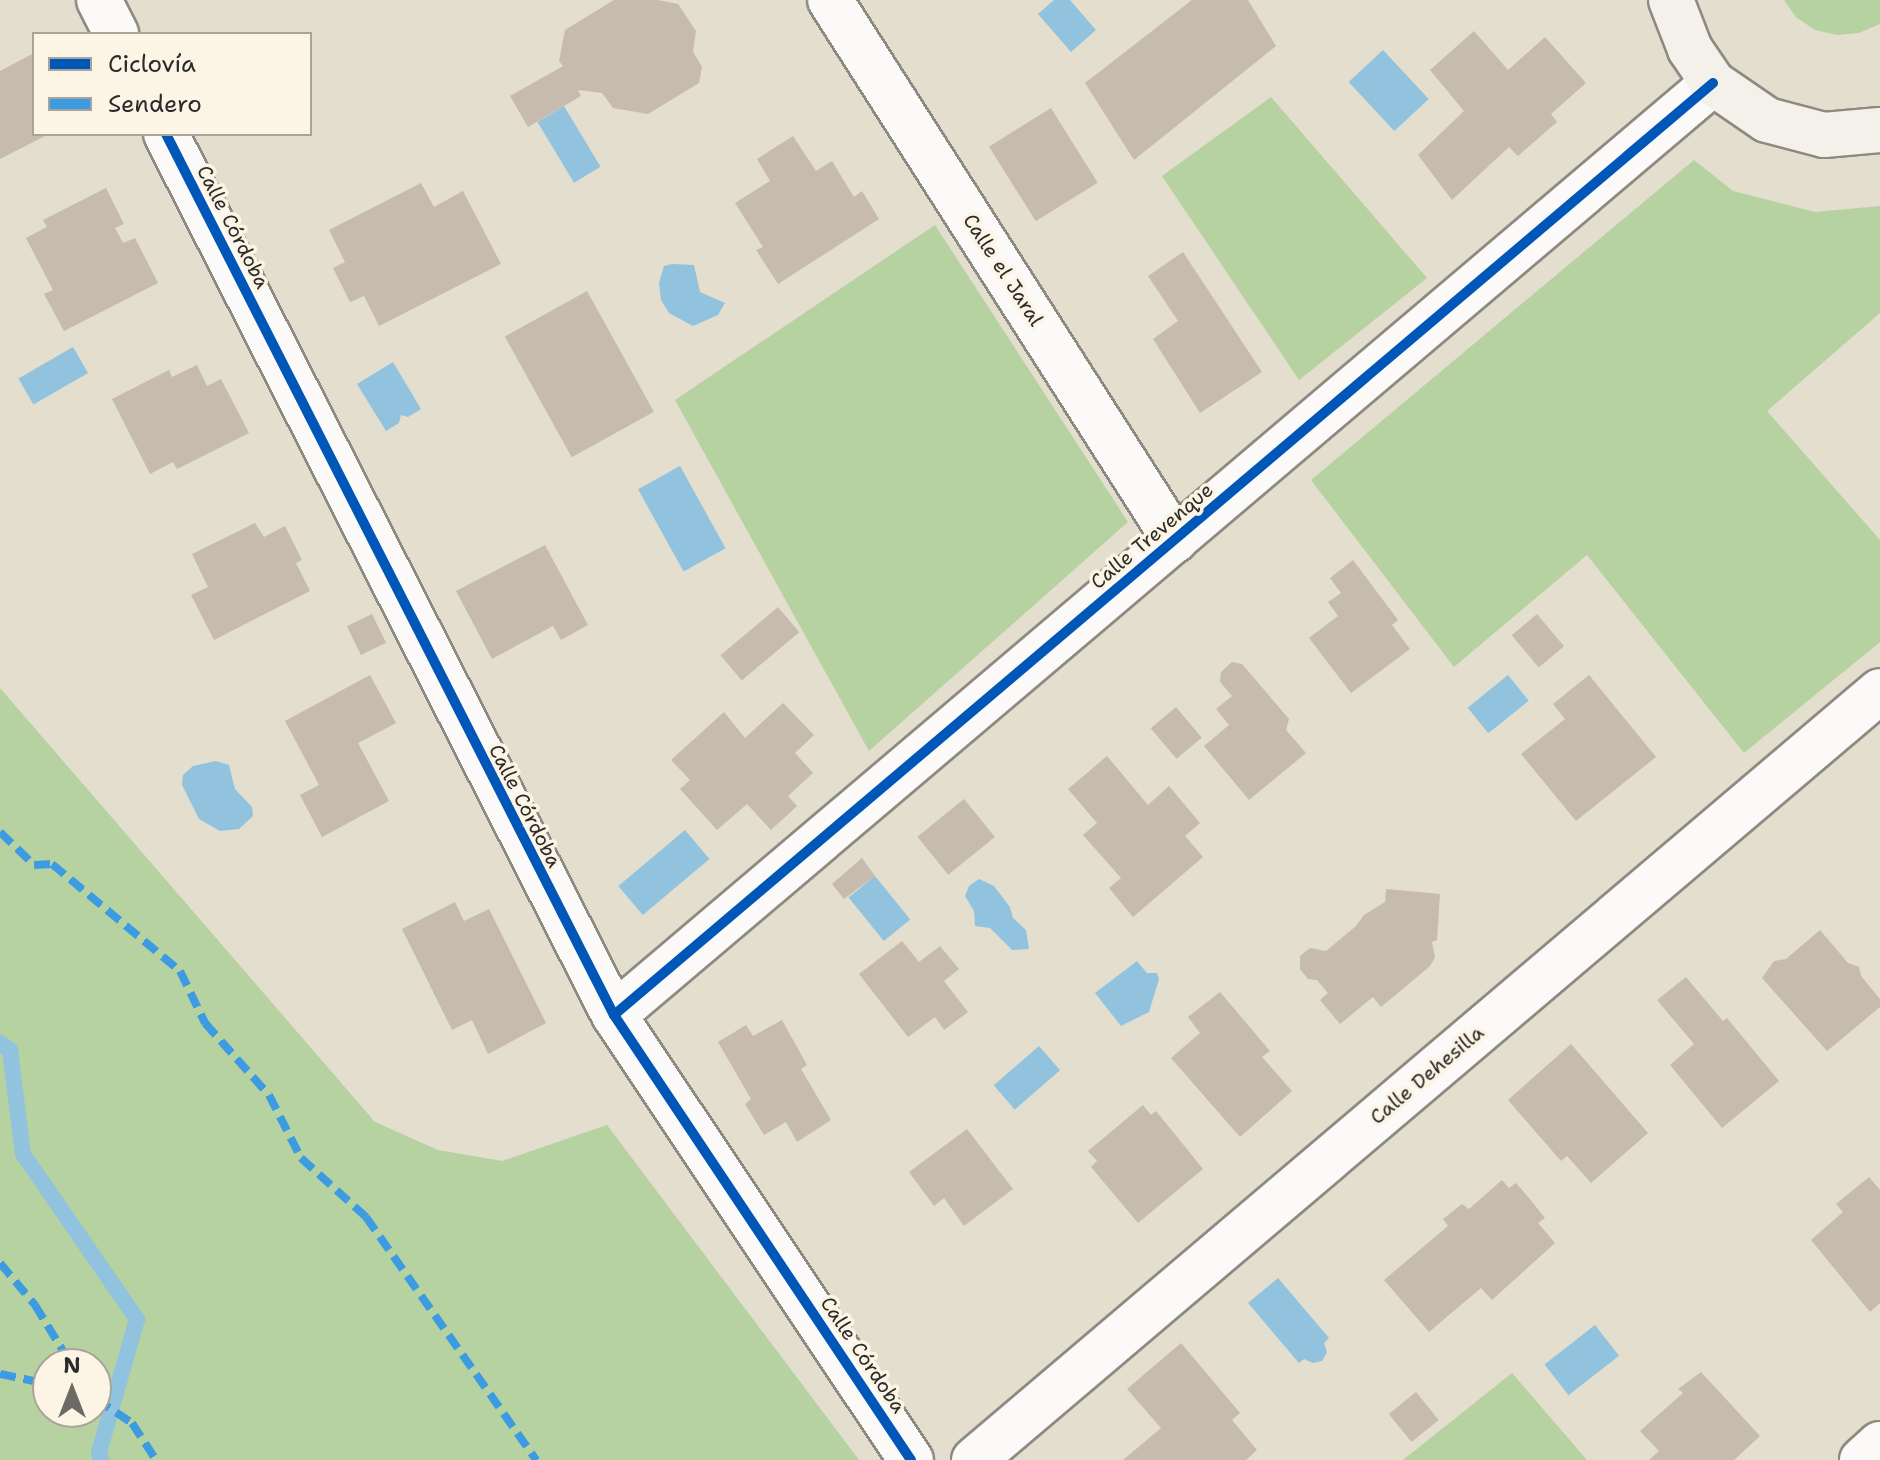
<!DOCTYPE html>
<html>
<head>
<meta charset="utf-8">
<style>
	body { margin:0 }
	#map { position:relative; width:1880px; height:1460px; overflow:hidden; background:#e3decd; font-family:"Shantell Sans",sans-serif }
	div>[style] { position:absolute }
	.green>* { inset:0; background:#b5d2a0 }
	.water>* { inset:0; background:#91c3df; transform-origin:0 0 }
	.stream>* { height:16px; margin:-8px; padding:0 8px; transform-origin:8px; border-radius:8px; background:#91c3df }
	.building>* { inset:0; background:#c6bbae; transform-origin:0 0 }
	.roads { filter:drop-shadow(2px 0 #8d8a82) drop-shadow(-2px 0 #8d8a82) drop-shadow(0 2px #8d8a82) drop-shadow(0 -2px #8d8a82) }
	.street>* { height:44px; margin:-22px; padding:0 22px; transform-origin:22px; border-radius:22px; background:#fbfaf8 }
	.secondary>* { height:44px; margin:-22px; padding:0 22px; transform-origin:22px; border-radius:22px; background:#f4f1ea }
	.quiet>* { height:8px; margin-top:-4px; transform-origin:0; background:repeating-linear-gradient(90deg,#3d9ce1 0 16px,transparent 0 24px) }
	.cycleway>* { height:10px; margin:-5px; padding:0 5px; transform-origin:5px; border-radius:5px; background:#0057b8 }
	span { translate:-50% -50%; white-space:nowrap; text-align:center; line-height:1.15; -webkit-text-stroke:7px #fcf5e5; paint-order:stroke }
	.street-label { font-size:20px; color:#2b2b2b }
	.legend { position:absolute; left:32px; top:32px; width:280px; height:104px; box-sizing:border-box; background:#fcf5e5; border:2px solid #a8a49b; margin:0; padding:10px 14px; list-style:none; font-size:24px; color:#2b2b2b }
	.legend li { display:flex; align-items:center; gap:16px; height:40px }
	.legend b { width:40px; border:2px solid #a8a49b }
	.north { position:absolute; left:32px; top:1348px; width:80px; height:80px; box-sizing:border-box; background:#fcf5e5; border:2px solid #a8a49b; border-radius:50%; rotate:0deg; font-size:22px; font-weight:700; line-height:32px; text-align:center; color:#2b2b2b }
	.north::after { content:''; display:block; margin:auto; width:28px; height:36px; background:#6b6a64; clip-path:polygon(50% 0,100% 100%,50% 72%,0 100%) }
</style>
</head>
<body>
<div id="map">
	<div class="green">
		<i style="clip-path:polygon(1784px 0,1880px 0,1880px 24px,1859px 33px,1837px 35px,1815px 30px,1796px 17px)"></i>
		<i style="clip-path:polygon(1271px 97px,1427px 278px,1299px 380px,1162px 176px)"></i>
		<i style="clip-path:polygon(1694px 160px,1733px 191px,1815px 212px,1880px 206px,1880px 313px,1767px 411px,1880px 540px,1880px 642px,1744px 753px,1587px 555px,1454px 667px,1311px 480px)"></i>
		<i style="clip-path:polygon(935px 225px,1128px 522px,869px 751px,675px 400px)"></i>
		<i style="clip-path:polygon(evenodd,0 688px,375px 1122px,438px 1150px,502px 1161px,607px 1125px,859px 1460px,0 1460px,0 688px,48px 1364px,96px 1364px,96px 1412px,48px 1412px,48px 1364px)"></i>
		<i style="clip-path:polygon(1512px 1373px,1587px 1460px,1403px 1460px)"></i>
	</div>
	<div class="water">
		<i style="clip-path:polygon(1054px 0,1070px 0,1096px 30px,1071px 52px,1038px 14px)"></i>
		<i style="left:1383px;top:50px;width:67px;height:47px;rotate:47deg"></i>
		<i style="left:564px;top:106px;width:71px;height:31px;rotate:59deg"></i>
		<i style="clip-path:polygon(672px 264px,694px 265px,700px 292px,725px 303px,718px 315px,693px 326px,669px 313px,661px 300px,659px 283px,664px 266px)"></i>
		<i style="left:73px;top:347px;width:30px;height:63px;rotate:60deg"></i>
		<i style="clip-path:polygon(393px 362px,421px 409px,408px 417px,401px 415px,399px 423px,386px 431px,357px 384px)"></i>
		<i style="left:680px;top:466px;width:94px;height:48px;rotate:61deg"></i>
		<i style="left:1508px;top:675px;width:33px;height:52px;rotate:51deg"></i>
		<i style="clip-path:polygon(216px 761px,229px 765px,235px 789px,252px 807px,253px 816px,239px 829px,220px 831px,199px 819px,182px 785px,183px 775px,193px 766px)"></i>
		<i style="left:685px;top:830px;width:38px;height:87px;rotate:50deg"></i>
		<i style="left:875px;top:876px;width:56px;height:34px;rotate:51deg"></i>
		<i style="clip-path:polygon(979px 879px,994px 886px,1010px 907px,1013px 918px,1026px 930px,1029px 949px,1012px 950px,990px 928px,975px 926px,974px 911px,965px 896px,969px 886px)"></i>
		<i style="clip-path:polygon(1137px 961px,1147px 973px,1157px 973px,1159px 979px,1149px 1012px,1121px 1026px,1095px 993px)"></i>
		<i style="left:1039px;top:1046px;width:32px;height:60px;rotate:49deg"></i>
		<i style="clip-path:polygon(1278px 1278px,1329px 1338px,1324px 1343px,1327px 1352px,1322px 1361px,1313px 1363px,1304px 1359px,1299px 1363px,1248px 1303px)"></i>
		<i style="left:1595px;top:1325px;width:39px;height:64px;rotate:52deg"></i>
	</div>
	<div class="stream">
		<i style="left:0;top:1043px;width:12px;rotate:35deg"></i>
		<i style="left:10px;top:1050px;width:105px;rotate:82.9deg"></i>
		<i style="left:23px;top:1154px;width:201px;rotate:55.4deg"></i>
		<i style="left:137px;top:1319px;width:138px;rotate:105.9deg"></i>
		<i style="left:99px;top:1452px;width:8px;rotate:76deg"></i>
	</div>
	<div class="building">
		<i style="clip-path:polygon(614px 0,658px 0,678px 4px,696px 31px,693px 52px,702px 67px,699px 83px,648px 114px,613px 108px,602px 93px,578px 90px,581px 96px,528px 127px,510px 96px,563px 66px,559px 61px,565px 30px)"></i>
		<i style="clip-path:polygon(1192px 0,1248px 0,1276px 46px,1134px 160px,1085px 83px)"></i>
		<i style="clip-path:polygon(1474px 31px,1508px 70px,1545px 37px,1586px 83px,1551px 114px,1557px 122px,1518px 156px,1509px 147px,1452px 200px,1418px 155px,1464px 111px,1430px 70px)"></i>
		<i style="clip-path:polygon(34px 53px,34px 134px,49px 134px,0 159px,0 71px)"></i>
		<i style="left:1051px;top:108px;width:88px;height:73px;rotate:58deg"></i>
		<i style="clip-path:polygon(793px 136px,816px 171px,832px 161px,854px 197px,862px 191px,879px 219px,778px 284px,756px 250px,763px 247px,735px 203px,770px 181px,757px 159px)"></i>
		<i style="clip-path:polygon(421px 183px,434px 207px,463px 191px,501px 264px,379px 326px,364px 296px,350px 302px,333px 268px,345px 262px,329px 230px)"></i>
		<i style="clip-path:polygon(106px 188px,124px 224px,115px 228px,123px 243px,135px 238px,158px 283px,64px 331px,44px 294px,53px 290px,26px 238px,47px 227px,43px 220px)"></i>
		<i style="clip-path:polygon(1183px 252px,1262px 372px,1200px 413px,1153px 339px,1178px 321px,1148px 276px)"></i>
		<i style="left:587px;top:291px;width:138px;height:94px;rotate:61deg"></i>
		<i style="clip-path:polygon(197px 365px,207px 386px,221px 379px,249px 433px,177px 469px,173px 462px,150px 474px,112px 399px,169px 370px,172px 377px)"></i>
		<i style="clip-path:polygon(255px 523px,264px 537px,285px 526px,302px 560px,296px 563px,310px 591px,214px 640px,191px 595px,208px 587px,192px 554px)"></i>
		<i style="clip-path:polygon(545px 545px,588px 625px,561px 640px,553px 626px,492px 659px,456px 591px)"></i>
		<i style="clip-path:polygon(1353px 560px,1398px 620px,1392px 625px,1410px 649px,1351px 693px,1309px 638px,1338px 616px,1328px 602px,1341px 593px,1330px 578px)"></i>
		<i style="left:778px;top:607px;width:33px;height:75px;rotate:50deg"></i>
		<i style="left:372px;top:614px;width:32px;height:28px;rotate:64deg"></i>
		<i style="left:1537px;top:614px;width:42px;height:33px;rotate:50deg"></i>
		<i style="clip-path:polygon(1232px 662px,1242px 664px,1289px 719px,1286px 730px,1306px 753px,1249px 800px,1204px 746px,1229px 725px,1216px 709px,1232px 696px,1220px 682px,1221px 672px)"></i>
		<i style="clip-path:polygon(370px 675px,396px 723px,358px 743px,389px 801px,322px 837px,300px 795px,319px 785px,285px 721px)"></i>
		<i style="clip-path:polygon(1589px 675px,1656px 757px,1576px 821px,1521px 754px,1565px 719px,1553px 704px)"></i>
		<i style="clip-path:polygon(783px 703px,814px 735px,795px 753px,813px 773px,788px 796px,797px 806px,771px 830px,747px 804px,717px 830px,680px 789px,690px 780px,671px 760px,724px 712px,745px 738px)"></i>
		<i style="left:1176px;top:707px;width:40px;height:33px;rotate:50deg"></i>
		<i style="clip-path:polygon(1107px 756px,1148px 805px,1169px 786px,1200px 823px,1185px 836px,1203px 857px,1133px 917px,1109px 888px,1121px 878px,1083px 835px,1097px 823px,1068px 789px)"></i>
		<i style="left:964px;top:799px;width:49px;height:60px;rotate:51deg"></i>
		<i style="clip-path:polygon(862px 858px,875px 876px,844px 899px,832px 884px)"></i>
		<i style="clip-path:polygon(1386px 889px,1440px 894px,1437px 940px,1432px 942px,1435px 958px,1429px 967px,1381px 1007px,1373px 997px,1340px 1024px,1320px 1000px,1328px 993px,1317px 980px,1308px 979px,1300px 969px,1300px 956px,1310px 948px,1326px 951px,1356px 926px,1364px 915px,1385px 902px)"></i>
		<i style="clip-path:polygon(455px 902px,464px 921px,489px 909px,546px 1023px,488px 1054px,472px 1020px,452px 1030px,402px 929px)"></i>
		<i style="clip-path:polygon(1820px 930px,1848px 963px,1859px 967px,1861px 976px,1880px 999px,1880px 1007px,1827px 1051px,1762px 978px,1774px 961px,1786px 959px)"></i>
		<i style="clip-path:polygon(902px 941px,919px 962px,940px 946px,959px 969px,944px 981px,968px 1012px,944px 1030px,935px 1017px,908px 1037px,859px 974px)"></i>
		<i style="clip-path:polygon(1686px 977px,1723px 1021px,1727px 1018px,1779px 1081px,1722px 1128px,1670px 1065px,1694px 1044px,1657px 1000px)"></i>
		<i style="clip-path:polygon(1220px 992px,1270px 1051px,1262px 1057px,1292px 1091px,1240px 1137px,1171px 1058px,1200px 1033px,1188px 1017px)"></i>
		<i style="clip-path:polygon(782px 1020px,807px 1065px,801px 1069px,831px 1120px,797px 1142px,786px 1122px,764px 1135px,745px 1104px,751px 1099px,718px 1042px,746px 1025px,753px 1036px)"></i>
		<i style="clip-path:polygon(1571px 1044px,1648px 1133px,1591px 1183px,1567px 1156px,1561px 1161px,1508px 1100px)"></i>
		<i style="clip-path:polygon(1143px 1105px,1151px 1115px,1156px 1111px,1203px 1169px,1138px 1223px,1091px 1167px,1097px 1161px,1088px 1151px)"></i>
		<i style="clip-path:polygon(967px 1129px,1013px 1189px,964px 1226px,944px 1198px,934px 1206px,909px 1172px)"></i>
		<i style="clip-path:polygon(1869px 1177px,1880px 1190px,1880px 1303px,1870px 1312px,1811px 1240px,1843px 1212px,1836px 1204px)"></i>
		<i style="clip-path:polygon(1502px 1180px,1509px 1188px,1516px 1183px,1529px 1198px,1545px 1218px,1538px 1223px,1555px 1243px,1492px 1300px,1481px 1288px,1429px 1332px,1384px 1280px,1448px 1226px,1443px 1219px,1462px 1204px,1469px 1209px)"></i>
		<i style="clip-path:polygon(1181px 1343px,1240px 1413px,1232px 1420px,1257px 1450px,1246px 1460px,1123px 1460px,1161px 1428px,1127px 1389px)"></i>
		<i style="clip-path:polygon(1701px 1372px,1760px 1436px,1734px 1460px,1649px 1460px,1659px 1451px,1640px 1431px,1683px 1393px,1678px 1389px)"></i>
		<i style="left:1416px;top:1392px;width:36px;height:35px;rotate:51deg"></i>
	</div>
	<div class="roads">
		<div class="street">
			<i style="left:99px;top:0;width:38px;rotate:63deg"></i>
			<i style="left:830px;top:0;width:641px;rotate:57.43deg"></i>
			<i style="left:166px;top:134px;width:988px;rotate:63.05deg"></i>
			<i style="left:614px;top:1015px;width:535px;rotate:56.28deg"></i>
			<i style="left:614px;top:1015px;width:1441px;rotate:-40.3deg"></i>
			<i style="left:974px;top:1460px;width:1188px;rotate:-40.32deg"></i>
			<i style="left:1862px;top:1460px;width:24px;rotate:-42deg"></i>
		</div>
		<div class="secondary">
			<i style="left:1671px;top:0;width:53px;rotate:68.8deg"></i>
			<i style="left:1690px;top:49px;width:41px;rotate:55.9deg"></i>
			<i style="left:1713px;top:83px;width:65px;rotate:34.4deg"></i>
			<i style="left:1767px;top:120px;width:59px;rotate:14.7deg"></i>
			<i style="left:1824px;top:135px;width:56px;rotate:-5.1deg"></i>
		</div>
	</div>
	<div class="quiet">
		<i style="left:0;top:832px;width:47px;rotate:44.1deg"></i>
		<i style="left:34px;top:865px;width:18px;rotate:-3deg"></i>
		<i style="left:52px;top:864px;width:167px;rotate:39.9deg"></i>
		<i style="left:180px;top:971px;width:58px;rotate:64.3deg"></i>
		<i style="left:205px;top:1023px;width:96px;rotate:48.4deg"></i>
		<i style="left:269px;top:1095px;width:71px;rotate:63.1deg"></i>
		<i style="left:301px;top:1158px;width:88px;rotate:42.2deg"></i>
		<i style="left:366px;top:1217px;width:297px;rotate:55deg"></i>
		<i style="left:0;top:1263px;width:55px;rotate:50.2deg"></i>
		<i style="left:35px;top:1305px;width:69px;rotate:58.6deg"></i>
		<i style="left:0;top:1374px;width:49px;rotate:11.8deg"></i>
		<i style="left:96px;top:1399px;width:43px;rotate:33.7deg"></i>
		<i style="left:132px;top:1423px;width:44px;rotate:57deg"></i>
	</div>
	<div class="cycleway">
		<i style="left:166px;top:134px;width:988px;rotate:63.05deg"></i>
		<i style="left:614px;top:1015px;width:535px;rotate:56.28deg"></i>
		<i style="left:614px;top:1015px;width:1441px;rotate:-40.3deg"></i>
	</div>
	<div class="street-label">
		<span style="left:233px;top:227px;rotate:63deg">Calle Córdoba</span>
		<span style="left:1003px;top:270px;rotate:57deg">Calle el Jaral</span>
		<span style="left:1152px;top:536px;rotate:-40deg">Calle Trevenque</span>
		<span style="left:525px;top:806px;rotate:63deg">Calle Córdoba</span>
		<span style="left:1427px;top:1075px;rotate:-40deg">Calle Dehesilla</span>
		<span style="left:863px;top:1355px;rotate:56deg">Calle Córdoba</span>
	</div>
	<ul class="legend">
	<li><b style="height:10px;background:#0057b8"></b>Ciclovía</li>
	<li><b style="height:10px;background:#3d9ce1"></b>Sendero</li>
	</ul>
	<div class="north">N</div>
</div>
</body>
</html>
